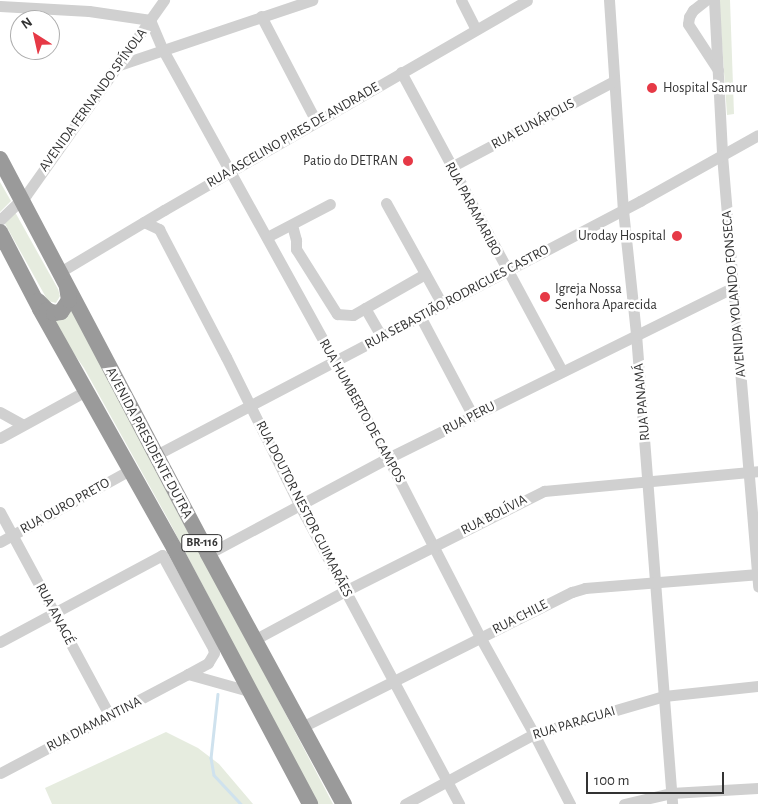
<!DOCTYPE html>
<html>
<head>
<meta charset="utf-8">
<style>
	body { margin:0 }
	#map { position:relative; width:758px; height:804px; overflow:hidden; background:#fff; font-family:"Alegreya Sans",sans-serif }
	div>[style] { position:absolute }
	.green>* { inset:0; background:#e6ecdf }
	.stream>* { height:2.5px; margin:-1.25px; padding:0 1.25px; transform-origin:1.25px; border-radius:1.25px; background:#cfe2ee }
	.minor>* { height:11px; margin:-5.5px; padding:0 5.5px; transform-origin:5.5px; border-radius:5.5px; background:#d0d0d0 }
	.highway>* { height:16px; margin:-8px; padding:0 8px; transform-origin:8px; border-radius:8px; background:#9a9a9a }
	.dots>* { width:14px; height:14px; translate:-50% -50%; box-sizing:border-box; border:2px solid #fff; border-radius:50% }
	span { translate:-50% -50%; white-space:nowrap; text-align:center; line-height:1.15; -webkit-text-stroke:5px #fff; paint-order:stroke }
	.shield-label span { padding:1px 4px; background:#fff; border:1px solid; border-radius:4px; -webkit-text-stroke-width:0 }
	.shield-label { font-size:12px; color:#333; font-weight:700 }
	.poi-label { font-size:14px; color:#333 }
	.left { translate:0 -50%; text-align:left }
	.right { translate:-100% -50%; text-align:right }
	.street-label { font-size:14px; color:#333 }
	.north { position:absolute; left:10px; top:10px; width:50px; height:50px; box-sizing:border-box; background:#fff; border:1px solid #adadad; border-radius:50%; rotate:325deg; font-size:14px; font-weight:700; line-height:20px; text-align:center; color:#333 }
	.north::after { content:''; display:block; margin:auto; width:18px; height:22px; background:#e63946; clip-path:polygon(50% 0,100% 100%,50% 72%,0 100%) }
	.scale { position:absolute; left:586px; top:772px; width:138px; height:22px; box-sizing:border-box; border:2px solid #333; border-top:0; padding-left:6px; font-size:15px; line-height:18px; white-space:nowrap; color:#333; -webkit-text-stroke:4px #fff; paint-order:stroke }
</style>
</head>
<body>
<div id="map">
	<div class="green">
		<i style="clip-path:polygon(719px 0,730px 0,734px 114px,727px 115px)"></i>
		<i style="clip-path:polygon(0 182px,11px 201px,0 212px)"></i>
		<i style="clip-path:polygon(15px 212px,58px 289px,60px 296px,56px 303px,48px 301px,4px 222px)"></i>
		<i style="clip-path:polygon(74px 306px,99px 359px,333px 804px,317px 804px,169px 521px,84px 368px,49px 318px)"></i>
		<i style="clip-path:polygon(166px 732px,198px 748px,219px 764px,253px 804px,52px 804px,45px 788px)"></i>
	</div>
	<div class="stream">
		<i style="left:218px;top:694px;width:64px;rotate:96.2deg"></i>
		<i style="left:211px;top:758px;width:17px;rotate:80deg"></i>
		<i style="left:214px;top:775px;width:40px;rotate:47deg"></i>
	</div>
	<div class="minor">
		<i style="left:461px;top:0;width:33px;rotate:63deg"></i>
		<i style="left:609px;top:0;width:210px;rotate:86.2deg"></i>
		<i style="left:623px;top:210px;width:125px;rotate:84deg"></i>
		<i style="left:636px;top:334px;width:471px;rotate:85.6deg"></i>
		<i style="left:706px;top:0;width:16px;rotate:142deg"></i>
		<i style="left:693px;top:10px;width:8px;rotate:120deg"></i>
		<i style="left:689px;top:17px;width:7px;rotate:98deg"></i>
		<i style="left:688px;top:24px;width:55px;rotate:56.9deg"></i>
		<i style="left:714px;top:0;width:155px;rotate:87deg"></i>
		<i style="left:722px;top:155px;width:433px;rotate:85.2deg"></i>
		<i style="left:0;top:6px;width:89px;rotate:3.2deg"></i>
		<i style="left:89px;top:11px;width:62px;rotate:8.4deg"></i>
		<i style="left:150px;top:20px;width:33px;rotate:67deg"></i>
		<i style="left:163px;top:50px;width:466px;rotate:61.1deg"></i>
		<i style="left:388px;top:458px;width:201px;rotate:62.8deg"></i>
		<i style="left:480px;top:637px;width:111px;rotate:60.9deg"></i>
		<i style="left:534px;top:734px;width:79px;rotate:62.8deg"></i>
		<i style="left:261px;top:16px;width:119px;rotate:62.4deg"></i>
		<i style="left:119px;top:65px;width:204px;rotate:-18.6deg"></i>
		<i style="left:401px;top:72px;width:340px;rotate:61.7deg"></i>
		<i style="left:451px;top:167px;width:184px;rotate:-27.8deg"></i>
		<i style="left:386px;top:203px;width:115px;rotate:61deg"></i>
		<i style="left:0;top:220px;width:36px;rotate:-44deg"></i>
		<i style="left:26px;top:195px;width:239px;rotate:-54.7deg"></i>
		<i style="left:144px;top:222px;width:17px;rotate:25deg"></i>
		<i style="left:159px;top:229px;width:144px;rotate:62.4deg"></i>
		<i style="left:226px;top:357px;width:166px;rotate:63.6deg"></i>
		<i style="left:300px;top:506px;width:338px;rotate:61.9deg"></i>
		<i style="left:292px;top:225px;width:16px;rotate:75deg"></i>
		<i style="left:296px;top:240px;width:9px;rotate:90deg"></i>
		<i style="left:296px;top:249px;width:77px;rotate:57.8deg"></i>
		<i style="left:337px;top:314px;width:16px;rotate:4deg"></i>
		<i style="left:353px;top:315px;width:83px;rotate:-29.7deg"></i>
		<i style="left:267px;top:237px;width:71px;rotate:-27.6deg"></i>
		<i style="left:60px;top:272px;width:121px;rotate:-30.8deg"></i>
		<i style="left:164px;top:210px;width:419px;rotate:-30deg"></i>
		<i style="left:365px;top:308px;width:32px;rotate:60deg"></i>
		<i style="left:420px;top:316px;width:113px;rotate:62.1deg"></i>
		<i style="left:0;top:412px;width:26px;rotate:29deg"></i>
		<i style="left:0;top:438px;width:98px;rotate:-28.7deg"></i>
		<i style="left:156px;top:455px;width:547px;rotate:-27.69deg"></i>
		<i style="left:640px;top:201px;width:135px;rotate:-29.2deg"></i>
		<i style="left:0;top:512px;width:232px;rotate:61.7deg"></i>
		<i style="left:0;top:542px;width:149px;rotate:-29deg"></i>
		<i style="left:208px;top:554px;width:204px;rotate:-28.1deg"></i>
		<i style="left:388px;top:458px;width:386px;rotate:-26.3deg"></i>
		<i style="left:254px;top:640px;width:103px;rotate:-28.3deg"></i>
		<i style="left:345px;top:591px;width:223px;rotate:-26.7deg"></i>
		<i style="left:544px;top:491px;width:215px;rotate:-5.3deg"></i>
		<i style="left:0;top:642px;width:184px;rotate:-28.2deg"></i>
		<i style="left:162px;top:555px;width:106px;rotate:61.3deg"></i>
		<i style="left:213px;top:648px;width:5px;rotate:79deg"></i>
		<i style="left:214px;top:653px;width:12px;rotate:121deg"></i>
		<i style="left:208px;top:663px;width:23px;rotate:151deg"></i>
		<i style="left:188px;top:674px;width:212px;rotate:152.2deg"></i>
		<i style="left:188px;top:674px;width:63px;rotate:15.6deg"></i>
		<i style="left:302px;top:727px;width:302px;rotate:-26.6deg"></i>
		<i style="left:572px;top:592px;width:14px;rotate:-17deg"></i>
		<i style="left:585px;top:588px;width:174px;rotate:-4.6deg"></i>
		<i style="left:405px;top:804px;width:147px;rotate:-28.5deg"></i>
		<i style="left:534px;top:734px;width:135px;rotate:-16.3deg"></i>
		<i style="left:664px;top:696px;width:95px;rotate:-6.1deg"></i>
		<i style="left:624px;top:804px;width:48px;rotate:-13.2deg"></i>
		<i style="left:671px;top:793px;width:87px;rotate:-3.3deg"></i>
	</div>
	<div class="highway">
		<i style="left:0;top:159px;width:446px;rotate:62.2deg"></i>
		<i style="left:208px;top:554px;width:285px;rotate:61.5deg"></i>
		<i style="left:0;top:232px;width:87px;rotate:62.5deg"></i>
		<i style="left:40px;top:309px;width:274px;rotate:60.7deg"></i>
		<i style="left:174px;top:548px;width:290px;rotate:62deg"></i>
		<i style="left:38px;top:301px;width:13px;rotate:45deg"></i>
		<i style="left:47px;top:310px;width:8px;rotate:23deg"></i>
		<i style="left:54px;top:313px;width:7px;rotate:-8deg"></i>
		<i style="left:61px;top:312px;width:14px;rotate:-56deg"></i>
		<i style="left:69px;top:300px;width:13px;rotate:-99deg"></i>
	</div>
	<div class="dots">
		<i style="left:652px;top:88px;background:#e63946"></i>
		<i style="left:408px;top:161px;background:#e63946"></i>
		<i style="left:677px;top:236px;background:#e63946"></i>
		<i style="left:545px;top:297px;background:#e63946"></i>
	</div>
	<div class="shield-label">
		<span style="left:202px;top:543px">BR-116</span>
	</div>
	<div class="poi-label">
		<span class="left" style="left:663px;top:88px">Hospital Samur</span>
		<span class="right" style="left:398px;top:161px">Patio do DETRAN</span>
		<span class="right" style="left:666px;top:236px">Uroday Hospital</span>
		<span class="left" style="left:555px;top:297px">Igreja Nossa<br>Senhora Aparecida</span>
	</div>
	<div class="street-label">
		<span style="left:93px;top:100px;rotate:-54deg">AVENIDA FERNANDO SPÍNOLA</span>
		<span style="left:533px;top:124px;rotate:-28deg">RUA EUNÁPOLIS</span>
		<span style="left:293px;top:135px;rotate:-30deg">RUA ASCELINO PIRES DE ANDRADE</span>
		<span style="left:473px;top:209px;rotate:62deg">RUA PARAMARIBO</span>
		<span style="left:734px;top:294px;rotate:-95deg">AVENIDA YOLANDO FONSECA</span>
		<span style="left:457px;top:297px;rotate:-28deg">RUA SEBASTIÃO RODRIGUES CASTRO</span>
		<span style="left:642px;top:402px;rotate:-95deg">RUA PANAMÁ</span>
		<span style="left:362px;top:411px;rotate:61deg">RUA HUMBERTO DE CAMPOS</span>
		<span style="left:469px;top:418px;rotate:-27deg">RUA PERU</span>
		<span style="left:149px;top:443px;rotate:62deg">AVENIDA PRESIDENTE DUTRA</span>
		<span style="left:65px;top:506px;rotate:-29deg">RUA OURO PRETO</span>
		<span style="left:304px;top:509px;rotate:63deg">RUA DOUTOR NESTOR GUIMARÃES</span>
		<span style="left:494px;top:515px;rotate:-27deg">RUA BOLÍVIA</span>
		<span style="left:55px;top:614px;rotate:62deg">RUA ANAGÉ</span>
		<span style="left:520px;top:617px;rotate:-27deg">RUA CHILE</span>
		<span style="left:574px;top:723px;rotate:-17deg">RUA PARAGUAI</span>
		<span style="left:94px;top:724px;rotate:-27deg">RUA DIAMANTINA</span>
	</div>
	<div class="north">N</div>
	<div class="scale">100 m</div>
</div>
</body>
</html>
